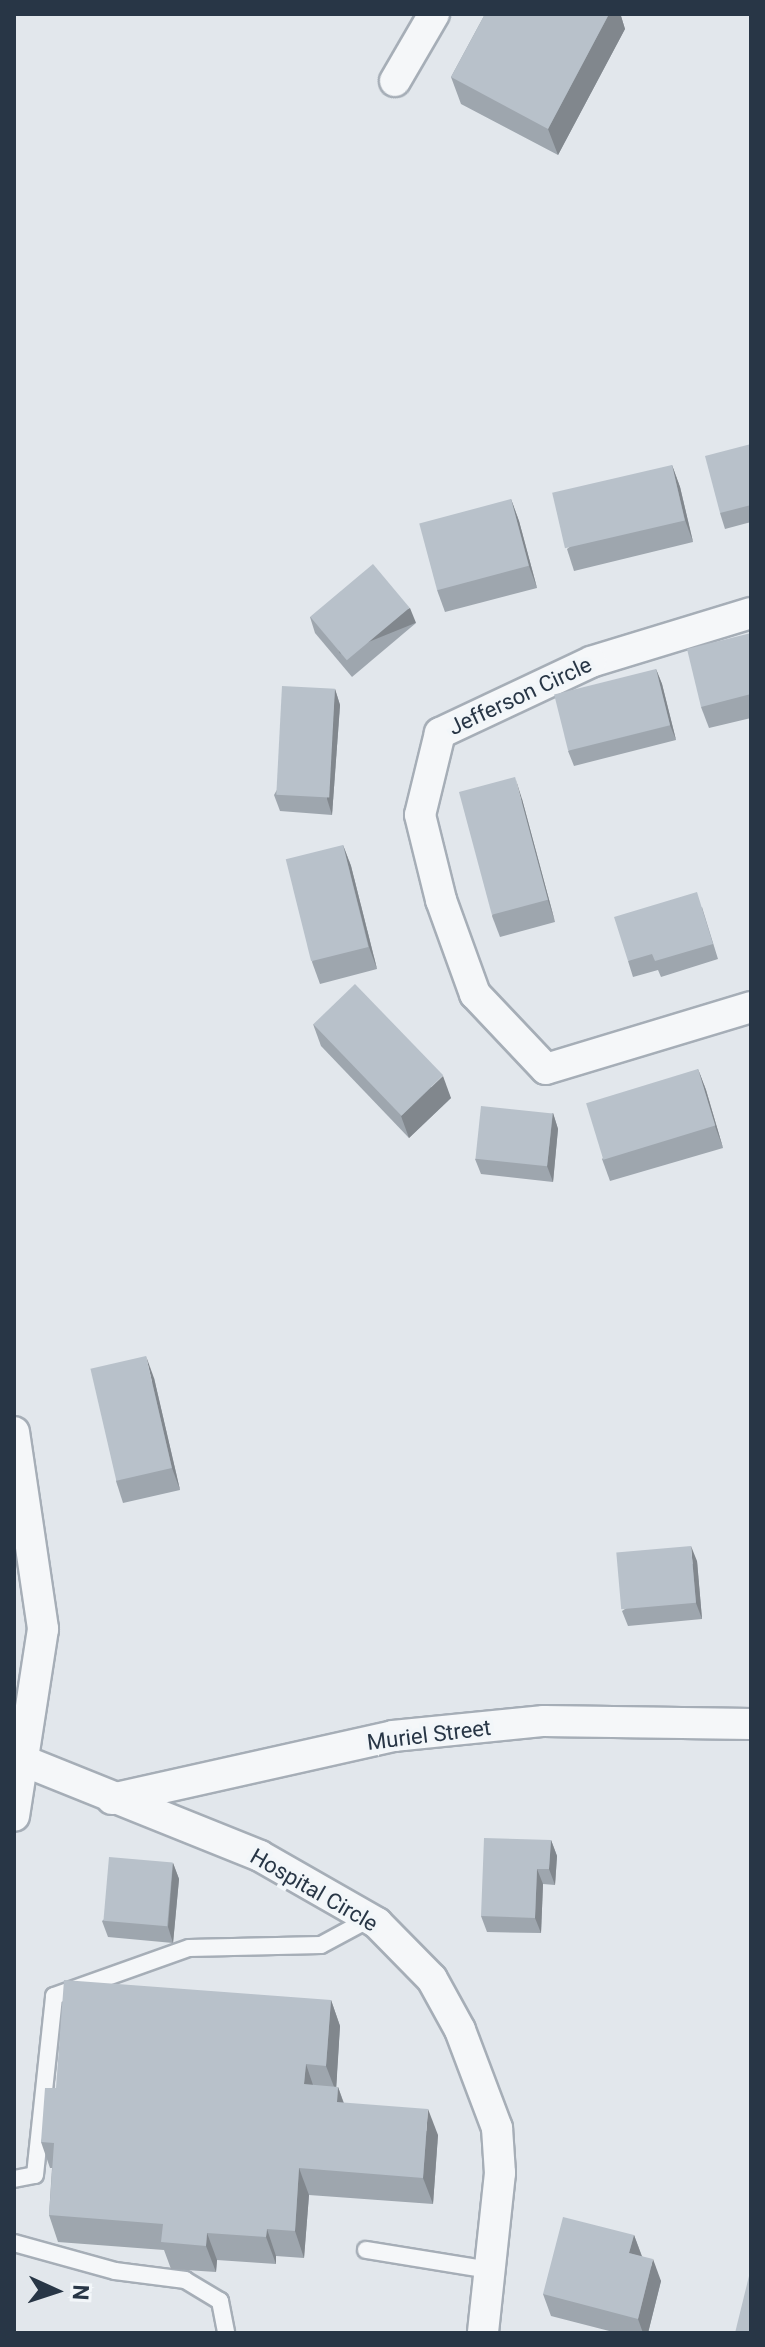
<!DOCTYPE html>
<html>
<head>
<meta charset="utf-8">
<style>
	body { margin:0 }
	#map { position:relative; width:765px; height:2347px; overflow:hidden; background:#e2e7ec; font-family:Roboto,sans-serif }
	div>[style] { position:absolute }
	.roads { filter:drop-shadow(2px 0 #a6aeb7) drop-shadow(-2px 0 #a6aeb7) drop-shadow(0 2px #a6aeb7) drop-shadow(0 -2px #a6aeb7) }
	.lane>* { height:16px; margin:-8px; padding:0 8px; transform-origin:8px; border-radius:8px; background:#f5f7f9 }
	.street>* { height:30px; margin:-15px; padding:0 15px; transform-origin:15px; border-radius:15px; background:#f5f7f9 }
	.wall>* { inset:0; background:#9ea6ae }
	.shaded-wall>* { inset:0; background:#81878d; transform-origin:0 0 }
	.building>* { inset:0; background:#b8c1ca; transform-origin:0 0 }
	span { translate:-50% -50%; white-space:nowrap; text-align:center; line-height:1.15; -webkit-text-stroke:8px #f2f6f9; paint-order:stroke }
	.street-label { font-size:22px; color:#283646 }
	.frame { position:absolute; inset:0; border:16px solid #283646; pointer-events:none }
	.north { position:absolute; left:16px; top:2251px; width:80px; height:80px; -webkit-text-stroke:6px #f2f6f9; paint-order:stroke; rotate:93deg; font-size:22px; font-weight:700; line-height:32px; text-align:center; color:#283646 }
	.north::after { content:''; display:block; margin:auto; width:28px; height:36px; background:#283646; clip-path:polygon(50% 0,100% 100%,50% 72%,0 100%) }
</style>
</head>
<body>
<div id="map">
	<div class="roads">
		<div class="lane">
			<i style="left:14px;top:2179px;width:21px;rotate:-11deg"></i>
			<i style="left:35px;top:2175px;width:180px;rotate:-83.9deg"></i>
			<i style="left:54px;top:1996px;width:143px;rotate:-19.6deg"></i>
			<i style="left:189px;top:1948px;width:132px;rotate:-1.3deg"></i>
			<i style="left:321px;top:1945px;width:55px;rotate:-28.4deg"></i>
			<i style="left:14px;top:2243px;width:105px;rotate:15.5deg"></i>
			<i style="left:115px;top:2271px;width:71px;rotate:7.3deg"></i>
			<i style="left:185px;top:2280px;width:41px;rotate:31deg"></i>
			<i style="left:220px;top:2301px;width:33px;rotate:79deg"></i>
			<i style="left:366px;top:2250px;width:125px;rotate:9.2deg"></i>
		</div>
		<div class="street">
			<i style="left:395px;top:81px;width:78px;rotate:-59.8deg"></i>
			<i style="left:751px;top:613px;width:167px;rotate:163deg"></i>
			<i style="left:591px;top:662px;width:167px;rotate:154.8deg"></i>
			<i style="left:440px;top:733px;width:84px;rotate:103.7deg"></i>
			<i style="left:420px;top:815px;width:88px;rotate:76.1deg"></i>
			<i style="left:441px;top:900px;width:100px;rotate:70.1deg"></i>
			<i style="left:475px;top:994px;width:103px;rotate:46.6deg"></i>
			<i style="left:546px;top:1069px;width:214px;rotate:-16.8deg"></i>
			<i style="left:14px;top:1432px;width:199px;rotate:81.6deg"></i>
			<i style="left:43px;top:1629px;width:189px;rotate:98.8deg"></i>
			<i style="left:24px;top:1761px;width:254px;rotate:21.9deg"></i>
			<i style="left:260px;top:1856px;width:135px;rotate:29.8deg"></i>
			<i style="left:377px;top:1923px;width:78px;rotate:45.5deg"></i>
			<i style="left:432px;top:1979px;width:58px;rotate:61.2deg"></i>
			<i style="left:460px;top:2030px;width:105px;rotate:69.3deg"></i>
			<i style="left:497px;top:2128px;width:45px;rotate:86.2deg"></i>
			<i style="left:500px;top:2173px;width:161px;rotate:96.1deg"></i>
			<i style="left:112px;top:1799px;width:288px;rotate:-12.6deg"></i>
			<i style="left:393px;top:1736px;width:152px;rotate:-5.7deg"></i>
			<i style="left:544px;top:1721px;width:207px;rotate:0.8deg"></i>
		</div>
	</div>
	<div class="wall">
		<i style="clip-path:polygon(485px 14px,622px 14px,621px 16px,625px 29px,558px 155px,461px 104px,451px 77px)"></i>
		<i style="clip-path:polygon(751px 444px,751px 522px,725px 529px,720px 513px)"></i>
		<i style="clip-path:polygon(672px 465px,680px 487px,693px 542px,574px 571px,567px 549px)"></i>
		<i style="clip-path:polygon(511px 499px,519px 521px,537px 588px,445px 612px,437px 590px)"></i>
		<i style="clip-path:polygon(310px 617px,416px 623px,352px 677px,315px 633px)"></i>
		<i style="clip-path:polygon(751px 633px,751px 718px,709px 728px,701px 707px)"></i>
		<i style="clip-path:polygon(656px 669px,662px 684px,676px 740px,574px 766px,568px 751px)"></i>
		<i style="clip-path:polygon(335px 689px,340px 705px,332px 815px,280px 811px,274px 795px)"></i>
		<i style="clip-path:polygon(522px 799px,555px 922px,500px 937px,492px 916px)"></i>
		<i style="clip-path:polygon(343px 845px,351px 866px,377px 969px,320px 984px,312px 962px)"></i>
		<i style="clip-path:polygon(702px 907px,718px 959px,661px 977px,658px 970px,633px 977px,628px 961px)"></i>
		<i style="clip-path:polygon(313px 1024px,451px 1098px,409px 1138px,321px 1046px)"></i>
		<i style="clip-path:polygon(698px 1069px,706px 1090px,723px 1148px,610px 1181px,602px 1159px)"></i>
		<i style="clip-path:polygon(553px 1113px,558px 1129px,553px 1182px,481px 1174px,475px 1159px)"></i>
		<i style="clip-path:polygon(154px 1378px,180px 1490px,123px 1503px,116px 1481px)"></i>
		<i style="clip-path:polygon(697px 1561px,702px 1619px,628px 1626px,622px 1611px)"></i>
		<i style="clip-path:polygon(551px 1840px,557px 1856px,555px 1885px,543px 1884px,541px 1933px,487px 1932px,481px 1916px)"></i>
		<i style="clip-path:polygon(173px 1863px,179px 1879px,173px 1943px,108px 1937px,102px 1921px)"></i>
		<i style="clip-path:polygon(331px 2000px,340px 2026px,336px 2087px,338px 2087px,344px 2103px,438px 2135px,433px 2204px,309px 2195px,304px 2258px,276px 2256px,276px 2264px,217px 2260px,216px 2272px,171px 2269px,164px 2250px,58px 2242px,49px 2215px,52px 2168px,50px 2168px,41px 2142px,56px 2088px)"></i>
		<i style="clip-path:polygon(634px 2235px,642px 2256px,661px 2281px,648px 2333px,617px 2333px,551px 2316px,543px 2294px)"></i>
	</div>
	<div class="shaded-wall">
		<i style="clip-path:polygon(609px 14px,622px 14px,621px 16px,625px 29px,558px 155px,548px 129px)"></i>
		<i style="clip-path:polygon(672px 465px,680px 487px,693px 542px,685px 520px)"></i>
		<i style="clip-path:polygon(511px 499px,519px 521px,537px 588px,529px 566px)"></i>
		<i style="left:410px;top:608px;width:16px;height:82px;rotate:68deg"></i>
		<i style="clip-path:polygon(656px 669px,662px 684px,676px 740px,670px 725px)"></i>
		<i style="clip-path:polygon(335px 689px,340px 705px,332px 815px,327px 799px)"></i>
		<i style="clip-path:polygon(515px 777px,522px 799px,555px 922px,548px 900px)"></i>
		<i style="clip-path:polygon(343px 845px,351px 866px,377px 969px,369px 947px)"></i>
		<i style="clip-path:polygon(698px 1069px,706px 1090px,723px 1148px,715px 1126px)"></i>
		<i style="clip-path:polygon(443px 1076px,451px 1098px,409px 1138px,401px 1116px)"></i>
		<i style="clip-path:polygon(553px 1113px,558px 1129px,553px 1182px,547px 1166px)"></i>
		<i style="clip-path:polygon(146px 1356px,154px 1378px,180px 1490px,172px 1468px)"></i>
		<i style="clip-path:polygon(691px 1546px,697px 1561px,702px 1619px,696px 1603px)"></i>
		<i style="clip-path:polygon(551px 1840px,557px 1856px,555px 1885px,549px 1869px)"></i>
		<i style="clip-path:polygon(173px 1863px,179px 1879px,173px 1943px,168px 1927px)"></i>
		<i style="clip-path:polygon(537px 1869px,543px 1884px,541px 1933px,535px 1918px)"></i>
		<i style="clip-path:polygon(331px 2000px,340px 2026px,336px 2092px,326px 2066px)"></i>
		<i style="clip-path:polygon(306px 2064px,315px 2091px,304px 2084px)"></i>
		<i style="clip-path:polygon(338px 2087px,347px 2113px,337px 2102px)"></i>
		<i style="clip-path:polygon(428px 2109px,438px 2135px,433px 2204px,423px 2178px)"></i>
		<i style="clip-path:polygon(299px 2168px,309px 2195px,304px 2258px,295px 2231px)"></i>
		<i style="clip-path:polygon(267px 2229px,276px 2256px,276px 2264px,266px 2237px)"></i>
		<i style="clip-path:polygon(207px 2233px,217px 2260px,216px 2272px,206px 2246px)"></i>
		<i style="clip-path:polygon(634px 2235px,642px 2257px,629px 2253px)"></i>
		<i style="clip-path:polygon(653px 2259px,661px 2281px,648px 2333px,643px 2333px,638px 2319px)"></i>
	</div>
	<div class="building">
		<i style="clip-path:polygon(485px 14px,609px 14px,548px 129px,451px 77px)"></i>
		<i style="clip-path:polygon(751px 444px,751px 505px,720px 513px,705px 456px)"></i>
		<i style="left:672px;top:465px;width:57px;height:123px;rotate:77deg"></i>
		<i style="left:511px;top:499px;width:69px;height:95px;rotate:75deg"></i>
		<i style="left:373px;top:564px;width:57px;height:82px;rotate:50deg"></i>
		<i style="clip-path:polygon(751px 633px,751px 694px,701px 707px,687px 649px)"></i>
		<i style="left:656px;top:669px;width:58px;height:105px;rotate:76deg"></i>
		<i style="left:282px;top:686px;width:53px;height:109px;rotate:3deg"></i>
		<i style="left:515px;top:777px;width:127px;height:58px;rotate:75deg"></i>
		<i style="left:343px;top:845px;width:105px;height:59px;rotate:76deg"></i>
		<i style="clip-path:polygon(697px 892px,713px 944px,655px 961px,652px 954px,628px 961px,614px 917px)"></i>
		<i style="left:355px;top:984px;width:127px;height:58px;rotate:46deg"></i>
		<i style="left:698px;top:1069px;width:59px;height:117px;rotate:73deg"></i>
		<i style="left:481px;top:1106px;width:72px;height:53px;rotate:6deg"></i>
		<i style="left:146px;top:1356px;width:115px;height:57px;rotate:77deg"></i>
		<i style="left:691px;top:1546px;width:57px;height:75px;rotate:85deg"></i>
		<i style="clip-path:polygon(484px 1838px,551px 1840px,549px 1869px,537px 1869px,535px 1918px,481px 1916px)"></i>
		<i style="left:109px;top:1857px;width:64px;height:64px;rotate:5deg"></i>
		<i style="clip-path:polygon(64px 1980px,331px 2000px,326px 2066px,306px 2064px,304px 2084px,338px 2087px,337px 2102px,428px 2109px,423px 2178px,299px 2168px,295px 2231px,267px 2229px,266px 2237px,207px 2233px,206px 2246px,161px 2242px,163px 2224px,49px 2215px,54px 2143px,41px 2142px,45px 2088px,56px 2088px)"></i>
		<i style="clip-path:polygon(563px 2217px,634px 2235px,629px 2253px,653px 2259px,638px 2319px,543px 2294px)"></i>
		<i style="clip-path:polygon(749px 2276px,751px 2277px,751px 2333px,735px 2333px)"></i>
	</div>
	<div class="street-label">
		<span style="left:520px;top:696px;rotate:-25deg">Jefferson Circle</span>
		<span style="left:429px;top:1735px;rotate:-7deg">Muriel Street</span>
		<span style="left:314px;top:1890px;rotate:30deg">Hospital Circle</span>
	</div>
	<div class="frame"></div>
	<div class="north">N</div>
</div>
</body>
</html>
